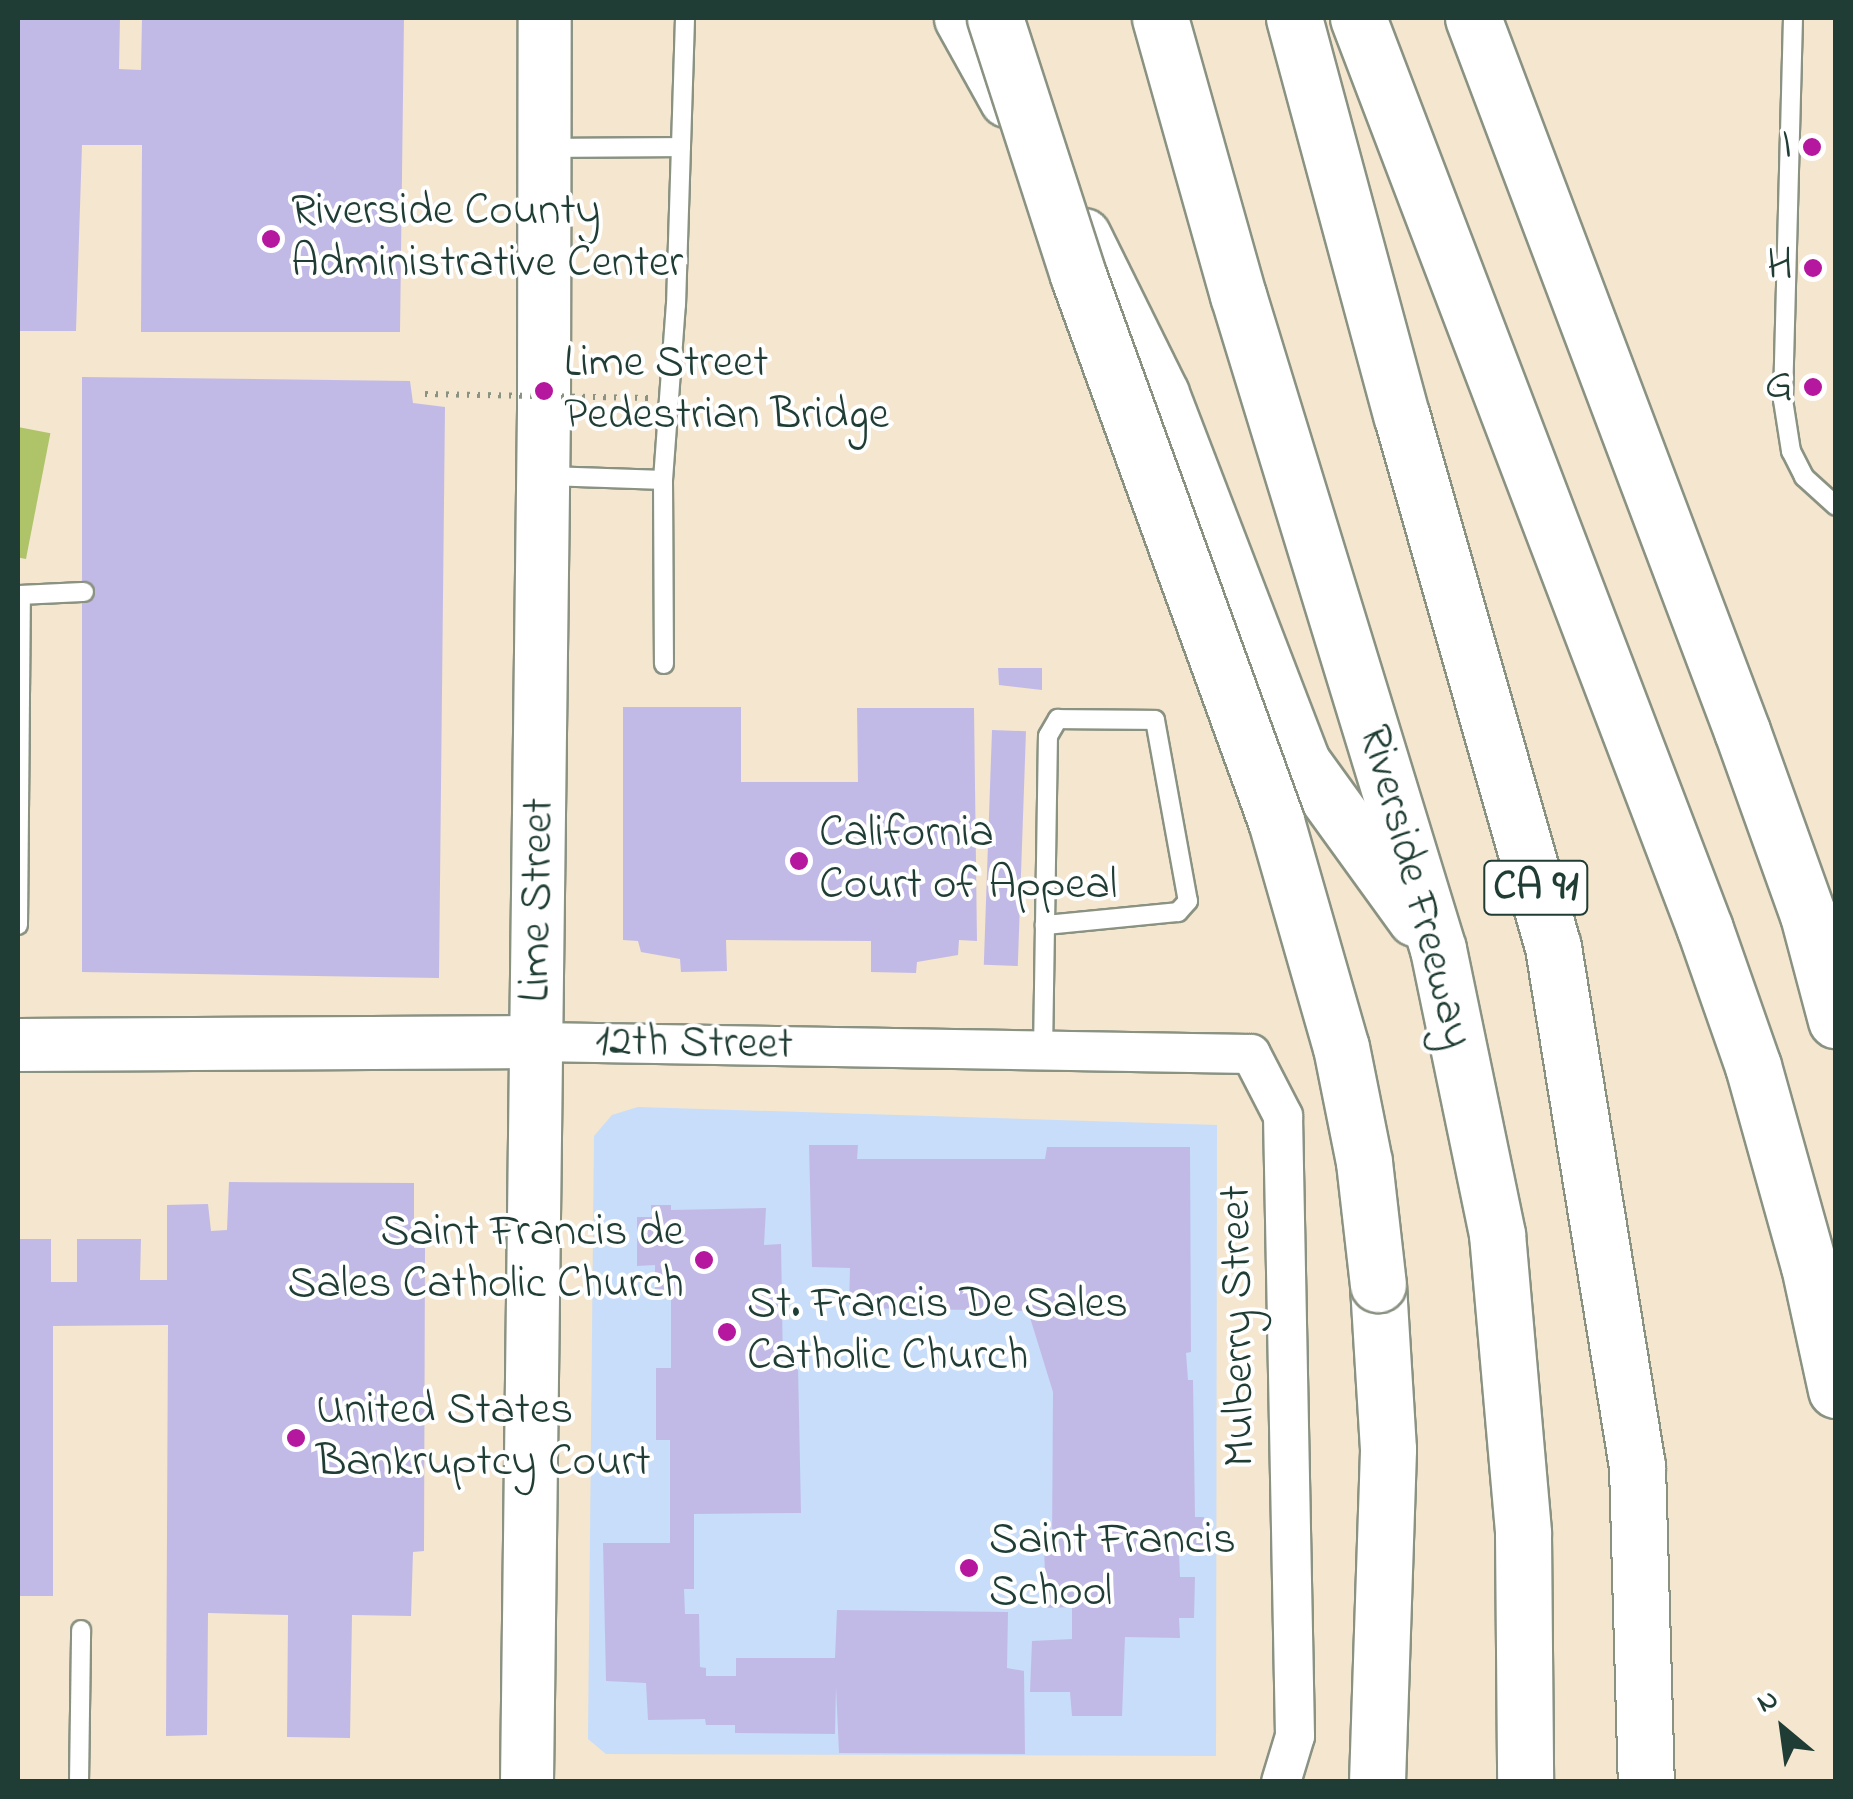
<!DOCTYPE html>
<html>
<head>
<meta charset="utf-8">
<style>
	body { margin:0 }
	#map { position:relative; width:1853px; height:1799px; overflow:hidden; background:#f4e6cf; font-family:"Indie Flower",sans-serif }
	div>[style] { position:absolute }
	.built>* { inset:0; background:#c7ddf9 }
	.green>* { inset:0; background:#afc469; transform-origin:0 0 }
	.building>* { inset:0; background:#c2bae6; transform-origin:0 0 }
	.roads { filter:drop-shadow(2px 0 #8a9282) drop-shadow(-2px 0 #8a9282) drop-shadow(0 2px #8a9282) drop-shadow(0 -2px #8a9282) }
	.lane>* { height:18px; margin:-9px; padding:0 9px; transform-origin:9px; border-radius:9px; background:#fff }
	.street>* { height:38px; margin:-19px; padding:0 19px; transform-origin:19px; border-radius:19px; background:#fff }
	.secondary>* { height:52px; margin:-26px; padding:0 26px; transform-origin:26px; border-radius:26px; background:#fff }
	.highway>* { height:55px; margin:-27.5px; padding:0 27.5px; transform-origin:27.5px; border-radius:27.5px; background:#fff }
	.path-bridge>* { height:6px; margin-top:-3px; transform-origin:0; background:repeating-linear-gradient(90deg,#8a9282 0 2.5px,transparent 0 10.5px) }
	.bridges { filter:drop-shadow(2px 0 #8a9282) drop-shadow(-2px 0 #8a9282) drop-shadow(0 2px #8a9282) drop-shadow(0 -2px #8a9282) }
	.highway-bridge>* { height:55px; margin:-27.5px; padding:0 27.5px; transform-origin:27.5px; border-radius:27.5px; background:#fff }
	.dots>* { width:28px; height:28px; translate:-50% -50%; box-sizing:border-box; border:5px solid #fff; border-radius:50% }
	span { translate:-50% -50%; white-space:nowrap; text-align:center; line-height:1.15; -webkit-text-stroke:8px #fff; paint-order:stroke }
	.shield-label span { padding:2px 8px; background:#fff; border:2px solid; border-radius:8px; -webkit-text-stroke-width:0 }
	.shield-label { font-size:42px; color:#1f3d34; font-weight:700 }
	.poi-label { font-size:45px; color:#1f3d34 }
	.right { translate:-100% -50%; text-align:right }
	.left { translate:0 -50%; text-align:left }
	.street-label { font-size:45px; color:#1f3d34 }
	.frame { position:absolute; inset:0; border:20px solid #1f3d34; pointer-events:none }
	.north { position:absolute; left:1733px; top:1679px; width:100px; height:100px; -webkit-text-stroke:8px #fff; paint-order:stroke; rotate:331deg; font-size:28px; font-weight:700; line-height:40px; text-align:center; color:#1f3d34 }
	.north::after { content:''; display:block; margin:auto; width:35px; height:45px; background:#1f3d34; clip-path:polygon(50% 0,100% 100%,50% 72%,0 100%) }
</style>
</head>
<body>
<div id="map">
	<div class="built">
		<i style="clip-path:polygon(638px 1107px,1217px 1125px,1216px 1756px,606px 1754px,588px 1739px,594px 1136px,612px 1115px)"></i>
	</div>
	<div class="green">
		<i style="left:18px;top:427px;width:33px;height:128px;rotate:11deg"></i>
	</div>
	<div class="building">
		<i style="clip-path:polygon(18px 18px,120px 18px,119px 69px,141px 70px,142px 18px,404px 18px,400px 332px,141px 332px,142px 145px,82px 145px,76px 331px,18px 331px)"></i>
		<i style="clip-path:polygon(82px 377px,410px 381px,413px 403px,445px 407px,439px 978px,82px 972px)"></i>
		<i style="clip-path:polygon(998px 668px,1042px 668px,1042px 690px,999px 685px)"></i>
		<i style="clip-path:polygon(623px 707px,741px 707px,741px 782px,858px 782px,857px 708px,974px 708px,977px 941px,959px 940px,958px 955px,917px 962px,916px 973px,871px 972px,871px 941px,726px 940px,727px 971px,681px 972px,680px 959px,641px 952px,638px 941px,623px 940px)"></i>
		<i style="left:992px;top:730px;width:34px;height:235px;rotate:2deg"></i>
		<i style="clip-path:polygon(809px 1145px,858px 1145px,857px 1159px,1045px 1159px,1047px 1147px,1190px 1147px,1191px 1352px,1186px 1353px,1188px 1380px,1193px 1380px,1195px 1517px,1204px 1517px,1203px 1553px,1179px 1552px,1180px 1577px,1195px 1577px,1194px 1618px,1179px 1618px,1180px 1638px,1125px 1637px,1122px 1716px,1072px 1716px,1070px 1692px,1030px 1692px,1032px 1641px,1072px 1639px,1072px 1607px,1046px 1608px,1044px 1545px,1052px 1544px,1053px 1392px,1028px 1311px,849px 1308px,850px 1268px,812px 1267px)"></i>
		<i style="clip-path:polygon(229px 1182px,414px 1183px,414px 1248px,425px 1248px,424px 1551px,413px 1552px,411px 1616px,352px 1615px,350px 1738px,287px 1737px,288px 1615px,208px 1613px,207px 1735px,166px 1736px,168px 1325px,53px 1326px,53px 1596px,18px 1596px,18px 1239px,51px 1239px,51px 1282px,77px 1282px,77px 1239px,141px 1239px,140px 1280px,167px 1280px,167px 1205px,208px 1204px,211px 1231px,227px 1230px)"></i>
		<i style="clip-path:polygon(651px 1205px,671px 1205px,671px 1210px,766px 1208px,764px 1245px,781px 1244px,783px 1368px,798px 1366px,801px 1513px,694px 1514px,694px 1589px,684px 1589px,685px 1614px,699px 1614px,700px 1667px,706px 1668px,706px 1676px,736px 1676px,736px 1658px,835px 1658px,837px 1610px,1008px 1612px,1007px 1668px,1024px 1671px,1025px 1754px,839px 1753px,836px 1687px,835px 1734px,735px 1733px,735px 1725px,706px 1725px,705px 1719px,648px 1720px,646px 1683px,606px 1681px,603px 1543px,670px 1543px,670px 1440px,656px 1440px,656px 1368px,671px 1368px,671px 1298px,655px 1298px,655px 1265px,637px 1266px,637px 1217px,651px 1217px)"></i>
	</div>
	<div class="roads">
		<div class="lane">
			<i style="left:1793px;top:18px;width:382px;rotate:91.5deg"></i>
			<i style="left:1783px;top:400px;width:52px;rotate:81.1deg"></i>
			<i style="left:1791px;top:451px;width:29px;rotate:63deg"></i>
			<i style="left:1804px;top:477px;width:43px;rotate:42.2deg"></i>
			<i style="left:547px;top:148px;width:134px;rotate:-0.4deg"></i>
			<i style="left:549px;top:476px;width:114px;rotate:2deg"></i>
			<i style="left:663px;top:480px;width:175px;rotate:-85.8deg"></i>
			<i style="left:676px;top:305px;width:287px;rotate:-88.2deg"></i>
			<i style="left:663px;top:480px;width:184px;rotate:89.7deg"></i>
			<i style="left:18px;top:595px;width:66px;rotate:-2.6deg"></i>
			<i style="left:18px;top:925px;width:330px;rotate:-89.5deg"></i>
			<i style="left:1043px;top:1052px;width:316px;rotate:-89.1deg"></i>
			<i style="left:1048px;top:736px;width:20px;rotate:-60deg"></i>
			<i style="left:1058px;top:719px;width:97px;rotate:0.6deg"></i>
			<i style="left:1155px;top:720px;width:184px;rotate:79.7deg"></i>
			<i style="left:1188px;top:901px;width:15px;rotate:132deg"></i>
			<i style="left:1178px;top:912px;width:134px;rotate:174.4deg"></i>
			<i style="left:79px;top:1782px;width:152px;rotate:-89.2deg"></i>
		</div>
		<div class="street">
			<i style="left:537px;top:1042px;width:714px;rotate:0.96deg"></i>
			<i style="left:1251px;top:1054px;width:70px;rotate:62.7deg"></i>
			<i style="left:1283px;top:1116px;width:620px;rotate:88.89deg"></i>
			<i style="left:1295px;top:1736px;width:48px;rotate:106.9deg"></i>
		</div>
		<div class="secondary">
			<i style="left:18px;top:1045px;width:519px;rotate:-0.33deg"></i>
			<i style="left:527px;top:1782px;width:1380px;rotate:-89.29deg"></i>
			<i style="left:544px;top:402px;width:384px;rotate:-89.9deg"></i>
		</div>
		<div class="highway">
			<i style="left:962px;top:18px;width:93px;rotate:60.9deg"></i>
			<i style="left:1160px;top:18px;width:288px;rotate:74.3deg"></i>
			<i style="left:1238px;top:295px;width:684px;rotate:73deg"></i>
			<i style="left:1438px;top:949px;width:291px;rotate:78.3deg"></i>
			<i style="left:1497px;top:1234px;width:301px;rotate:85deg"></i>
			<i style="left:1523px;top:1534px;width:248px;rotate:89.5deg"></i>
			<i style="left:1294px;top:18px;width:413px;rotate:74.9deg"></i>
			<i style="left:1402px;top:417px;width:551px;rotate:74.1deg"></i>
			<i style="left:1553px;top:947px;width:526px;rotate:80.81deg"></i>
			<i style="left:1637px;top:1466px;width:316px;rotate:88.4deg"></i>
			<i style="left:1358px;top:18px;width:975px;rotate:69.15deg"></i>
			<i style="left:1705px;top:929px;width:145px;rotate:70.7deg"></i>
			<i style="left:1753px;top:1066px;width:208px;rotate:74.4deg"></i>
			<i style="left:1809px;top:1266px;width:127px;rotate:77.7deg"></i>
			<i style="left:1473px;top:18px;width:762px;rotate:69.33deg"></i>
			<i style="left:1742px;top:731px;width:195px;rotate:70.3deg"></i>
			<i style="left:1808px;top:915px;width:109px;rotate:75.1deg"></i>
			<i style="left:1083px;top:236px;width:176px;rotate:63.7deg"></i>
			<i style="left:1161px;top:394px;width:394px;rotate:69deg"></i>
			<i style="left:1302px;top:762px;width:193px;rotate:54.1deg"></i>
			<i style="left:1377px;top:1782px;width:333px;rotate:-88.1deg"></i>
			<i style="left:1388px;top:1449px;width:165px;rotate:-93.5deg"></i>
		</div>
	</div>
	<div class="path-bridge">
		<i style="left:425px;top:394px;width:224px;rotate:1deg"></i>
	</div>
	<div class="bridges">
		<div class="highway-bridge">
			<i style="left:995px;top:18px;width:270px;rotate:72.1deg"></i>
			<i style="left:1078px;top:275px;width:581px;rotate:70.07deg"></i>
			<i style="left:1276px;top:821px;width:235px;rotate:74deg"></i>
			<i style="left:1341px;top:1047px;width:117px;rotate:78.7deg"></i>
			<i style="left:1364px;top:1162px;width:123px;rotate:83.5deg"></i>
		</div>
	</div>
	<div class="dots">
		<i style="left:1812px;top:147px;background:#b5179e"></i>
		<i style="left:271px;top:239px;background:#b5179e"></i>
		<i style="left:1813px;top:268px;background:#b5179e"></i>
		<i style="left:1813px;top:387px;background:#b5179e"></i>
		<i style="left:544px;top:391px;background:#b5179e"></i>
		<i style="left:799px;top:861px;background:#b5179e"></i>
		<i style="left:704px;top:1260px;background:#b5179e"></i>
		<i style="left:727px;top:1332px;background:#b5179e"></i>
		<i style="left:296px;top:1438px;background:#b5179e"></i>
		<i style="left:969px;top:1568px;background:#b5179e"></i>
	</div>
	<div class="shield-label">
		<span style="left:1536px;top:888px">CA 91</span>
	</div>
	<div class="poi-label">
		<span class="right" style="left:1792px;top:147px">I</span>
		<span class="left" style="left:291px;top:239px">Riverside County<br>Administrative Center</span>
		<span class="right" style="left:1793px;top:268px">H</span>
		<span class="left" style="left:564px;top:391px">Lime Street<br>Pedestrian Bridge</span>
		<span class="right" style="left:1793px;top:387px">G</span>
		<span class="left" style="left:819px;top:861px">California<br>Court of Appeal</span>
		<span class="right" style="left:684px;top:1260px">Saint Francis de<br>Sales Catholic Church</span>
		<span class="left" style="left:747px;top:1332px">St. Francis De Sales<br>Catholic Church</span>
		<span class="left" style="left:316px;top:1438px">United States<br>Bankruptcy Court</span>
		<span class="left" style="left:989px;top:1568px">Saint Francis<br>School</span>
	</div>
	<div class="street-label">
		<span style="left:1414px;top:887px;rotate:75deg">Riverside Freeway</span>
		<span style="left:539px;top:900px;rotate:-89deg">Lime Street</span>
		<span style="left:694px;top:1045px;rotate:1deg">12th Street</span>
		<span style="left:1240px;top:1326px;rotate:-91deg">Mulberry Street</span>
	</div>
	<div class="frame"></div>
	<div class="north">N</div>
</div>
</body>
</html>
